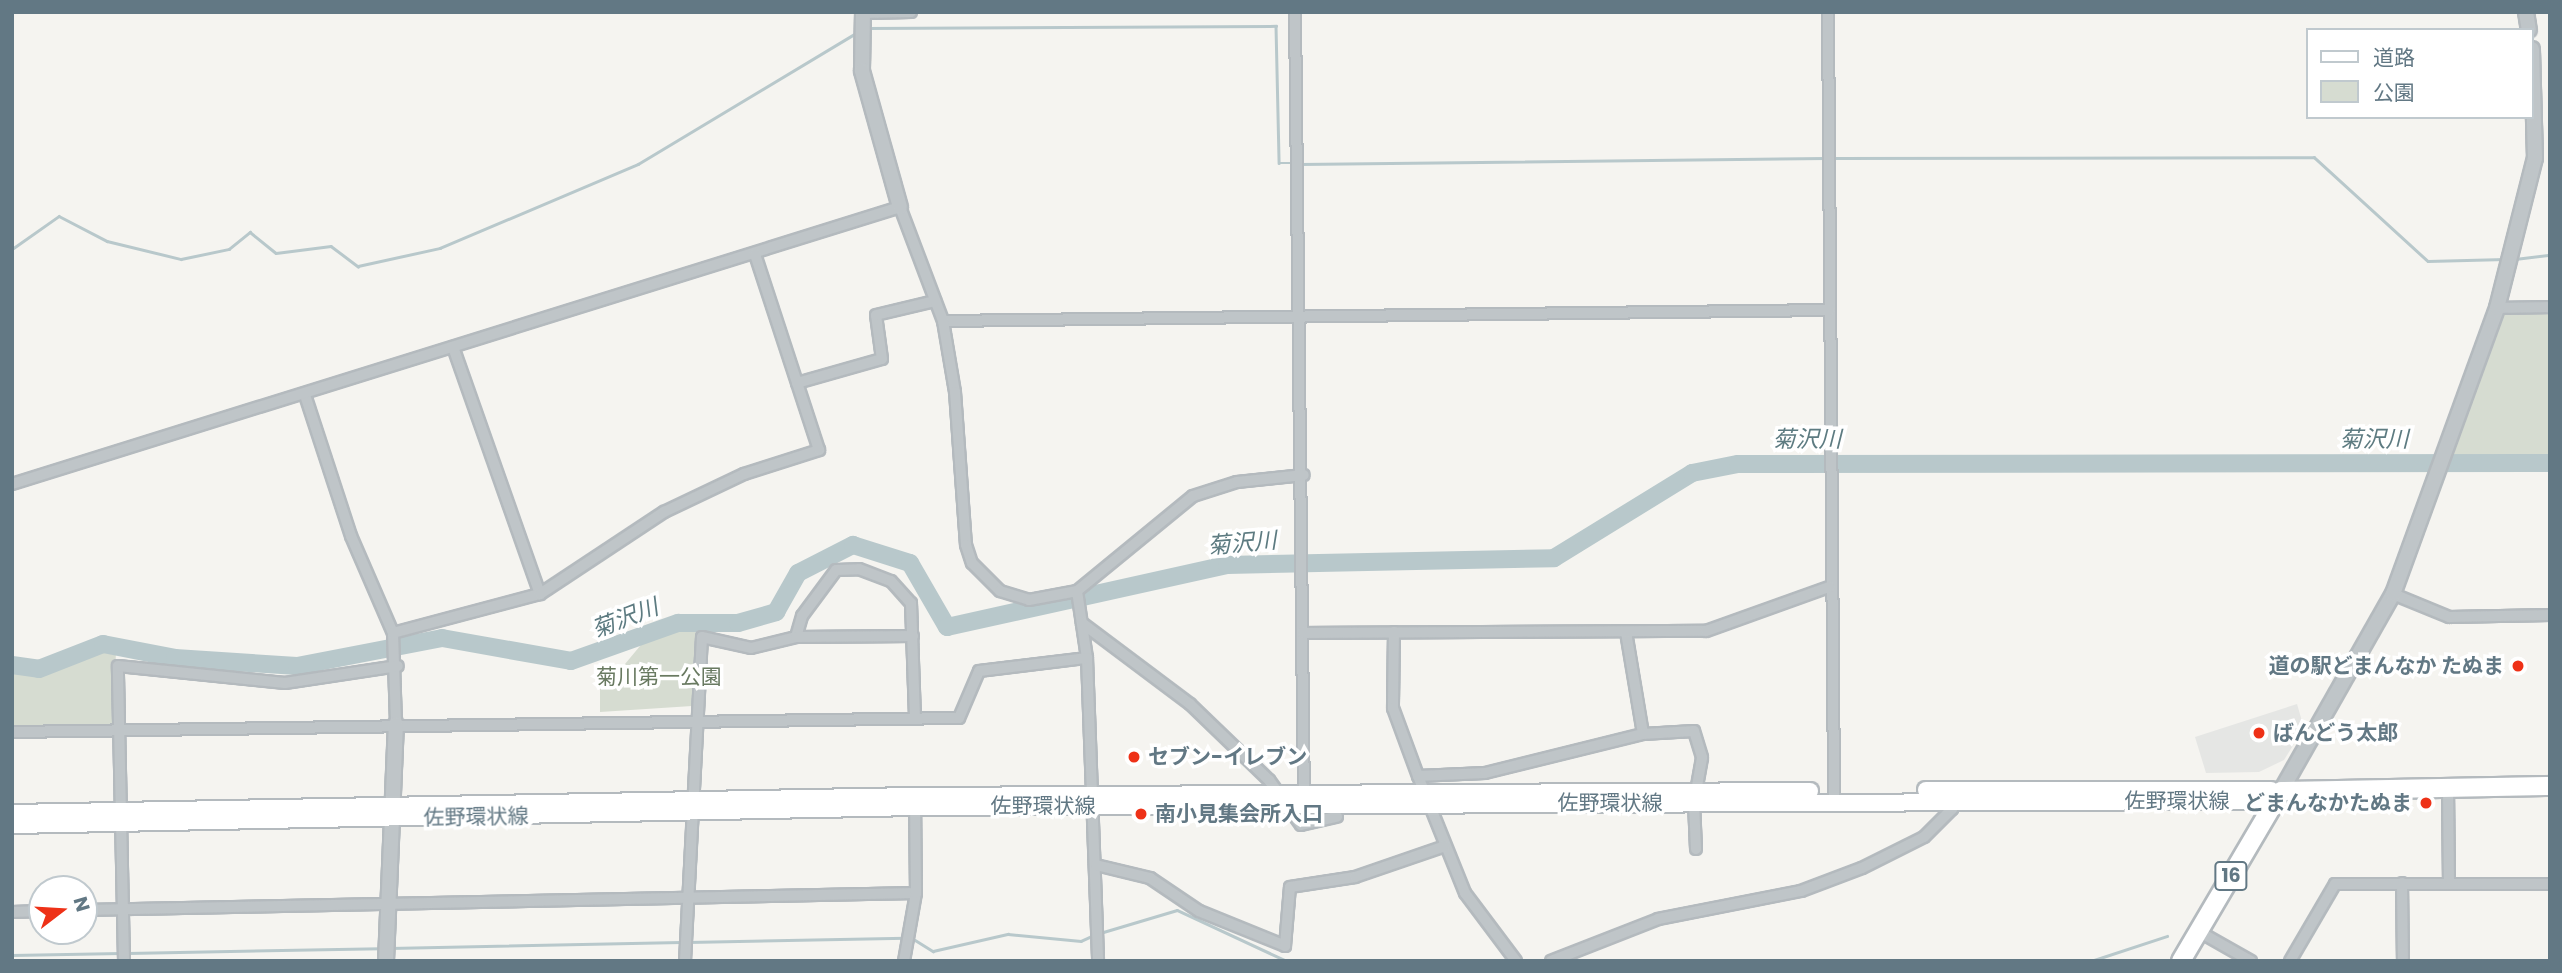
<!DOCTYPE html>
<html>
<head>
<meta charset="utf-8">
<style>
	body { margin:0 }
	#map { position:relative; width:2562px; height:973px; overflow:hidden; background:#f5f4f0; font-family:Poppins,"Noto Sans JP",sans-serif }
	div>[style] { position:absolute }
	.built>* { inset:0; background:#e5e6e4 }
	.green>* { inset:0; background:#d6dcd1 }
	.stream>* { height:2.5px; margin:-1.25px; padding:0 1.25px; transform-origin:1.25px; border-radius:1.25px; background:#b8c8cb }
	.river>* { height:18px; margin:-9px; padding:0 9px; transform-origin:9px; border-radius:9px; background:#b8c8cb }
	.roads { filter:drop-shadow(2px 0 #b4babe) drop-shadow(-2px 0 #b4babe) drop-shadow(0 2px #b4babe) drop-shadow(0 -2px #b4babe) }
	.minor>* { height:10px; margin:-5px; padding:0 5px; transform-origin:5px; border-radius:5px; background:#bfc5c8 }
	.tertiary>* { height:14px; margin:-7px; padding:0 7px; transform-origin:7px; border-radius:7px; background:#bfc5c8 }
	.secondary>* { height:16px; margin:-8px; padding:0 8px; transform-origin:8px; border-radius:8px; background:#fff }
	.primary>* { height:18px; margin:-9px; padding:0 9px; transform-origin:9px; border-radius:9px; background:#fff }
	.dots>* { width:19px; height:19px; translate:-50% -50%; box-sizing:border-box; border:4px solid #fff; border-radius:50% }
	span { translate:-50% -50%; white-space:nowrap; text-align:center; line-height:1.15; -webkit-text-stroke:7px #fff; paint-order:stroke }
	.shield-label span { padding:2px 5px; background:#fff; border:2px solid; border-radius:5px; -webkit-text-stroke-width:0 }
	.shield-label { font-size:19px; color:#627884; font-weight:700 }
	.poi-label { font-size:21px; color:#627884; font-weight:700 }
	.right { translate:-100% -50%; text-align:right }
	.left { translate:0 -50%; text-align:left }
	.park-label { font-size:21px; color:#697a61 }
	.street-label { font-size:21px; color:#627884 }
	.water-label { font-size:23px; color:#5d7b81; font-style:italic }
	.frame { position:absolute; inset:0; border:14px solid #627884; pointer-events:none }
	.legend { position:absolute; left:2306px; top:28px; width:228px; height:91px; box-sizing:border-box; background:#fff; border:2px solid #c0c9ce; margin:0; padding:9px 12px; list-style:none; font-size:21px; color:#627884 }
	.legend li { display:flex; align-items:center; gap:14px; height:35px }
	.legend b { width:35px; border:2px solid #c0c9ce }
	.north { position:absolute; left:28px; top:875px; width:70px; height:70px; box-sizing:border-box; background:#fff; border:2px solid #c0c9ce; border-radius:50%; rotate:73deg; font-size:19px; font-weight:700; line-height:28px; text-align:center; color:#627884 }
	.north::after { content:''; display:block; margin:auto; width:24px; height:32px; background:#ee3117; clip-path:polygon(50% 0,100% 100%,50% 72%,0 100%) }
</style>
</head>
<body>
<div id="map">
	<div class="built">
		<i style="clip-path:polygon(2297px 704px,2304px 728px,2284px 760px,2259px 772px,2206px 773px,2195px 737px)"></i>
	</div>
	<div class="green">
		<i style="clip-path:polygon(2550px 307px,2550px 463px,2446px 456px,2497px 308px)"></i>
		<i style="clip-path:polygon(676px 626px,696px 626px,692px 706px,600px 712px,600px 681px,610px 682px,650px 634px)"></i>
		<i style="clip-path:polygon(97px 648px,116px 648px,114px 725px,12px 729px,12px 669px,32px 673px)"></i>
	</div>
	<div class="stream">
		<i style="left:867px;top:28px;width:409px;rotate:-0.3deg"></i>
		<i style="left:1276px;top:26px;width:137px;rotate:88.7deg"></i>
		<i style="left:1279px;top:163px;width:14px"></i>
		<i style="left:1832px;top:158px;width:482px;rotate:-0.1deg"></i>
		<i style="left:2314px;top:157px;width:154px;rotate:42.4deg"></i>
		<i style="left:2428px;top:261px;width:77px;rotate:-1.5deg"></i>
		<i style="left:1300px;top:164px;width:525px;rotate:-0.65deg"></i>
		<i style="left:12px;top:249px;width:57px;rotate:-35.1deg"></i>
		<i style="left:59px;top:216px;width:54px;rotate:27.5deg"></i>
		<i style="left:107px;top:241px;width:76px;rotate:13.7deg"></i>
		<i style="left:181px;top:259px;width:49px;rotate:-11.8deg"></i>
		<i style="left:229px;top:249px;width:27px;rotate:-39deg"></i>
		<i style="left:250px;top:232px;width:33px;rotate:39deg"></i>
		<i style="left:276px;top:253px;width:55px;rotate:-7.3deg"></i>
		<i style="left:331px;top:246px;width:34px;rotate:37deg"></i>
		<i style="left:358px;top:266px;width:84px;rotate:-12.4deg"></i>
		<i style="left:440px;top:248px;width:215px;rotate:-23deg"></i>
		<i style="left:638px;top:164px;width:257px;rotate:-31deg"></i>
		<i style="left:2515px;top:259px;width:35px;rotate:-7deg"></i>
		<i style="left:1100px;top:933px;width:80px;rotate:-16.6deg"></i>
		<i style="left:1177px;top:910px;width:121px;rotate:24.9deg"></i>
		<i style="left:912px;top:938px;width:25px;rotate:32deg"></i>
		<i style="left:933px;top:951px;width:77px;rotate:-12.8deg"></i>
		<i style="left:1008px;top:934px;width:73px;rotate:5.5deg"></i>
		<i style="left:1081px;top:941px;width:14px;rotate:-25deg"></i>
		<i style="left:688px;top:942px;width:217px;rotate:-1.1deg"></i>
		<i style="left:390px;top:948px;width:291px;rotate:-1.2deg"></i>
		<i style="left:128px;top:953px;width:252px;rotate:-1.1deg"></i>
		<i style="left:12px;top:955px;width:109px;rotate:-1.1deg"></i>
		<i style="left:2091px;top:961px;width:80px;rotate:-18.2deg"></i>
	</div>
	<div class="river">
		<i style="left:12px;top:665px;width:27px;rotate:8deg"></i>
		<i style="left:39px;top:669px;width:69px;rotate:-21.3deg"></i>
		<i style="left:103px;top:644px;width:73px;rotate:11deg"></i>
		<i style="left:175px;top:658px;width:122px;rotate:3.8deg"></i>
		<i style="left:297px;top:666px;width:148px;rotate:-10.9deg"></i>
		<i style="left:442px;top:638px;width:131px;rotate:10.1deg"></i>
		<i style="left:571px;top:661px;width:114px;rotate:-19.6deg"></i>
		<i style="left:678px;top:623px;width:60px"></i>
		<i style="left:738px;top:623px;width:40px;rotate:-16deg"></i>
		<i style="left:776px;top:612px;width:45px;rotate:-60.6deg"></i>
		<i style="left:798px;top:573px;width:62px;rotate:-27deg"></i>
		<i style="left:853px;top:545px;width:60px;rotate:17.5deg"></i>
		<i style="left:910px;top:563px;width:74px;rotate:60deg"></i>
		<i style="left:947px;top:627px;width:287px;rotate:-12.5deg"></i>
		<i style="left:1227px;top:565px;width:327px;rotate:-1.2deg"></i>
		<i style="left:1554px;top:558px;width:162px;rotate:-31.6deg"></i>
		<i style="left:1692px;top:473px;width:47px;rotate:-11.1deg"></i>
		<i style="left:1738px;top:464px;width:812px;rotate:-0.07deg"></i>
	</div>
	<div class="roads">
		<div class="minor">
			<i style="left:1295px;top:12px;width:788px;rotate:89.35deg"></i>
			<i style="left:1828px;top:12px;width:789px;rotate:89.56deg"></i>
			<i style="left:863px;top:13px;width:48px;rotate:-1.2deg"></i>
			<i style="left:2497px;top:308px;width:53px;rotate:-1.1deg"></i>
			<i style="left:943px;top:321px;width:887px;rotate:-0.71deg"></i>
			<i style="left:453px;top:347px;width:262px;rotate:70.6deg"></i>
			<i style="left:797px;top:383px;width:88px;rotate:-15.8deg"></i>
			<i style="left:882px;top:359px;width:44px;rotate:-97.8deg"></i>
			<i style="left:876px;top:315px;width:61px;rotate:-13.3deg"></i>
			<i style="left:305px;top:395px;width:148px;rotate:71.9deg"></i>
			<i style="left:351px;top:536px;width:106px;rotate:66.6deg"></i>
			<i style="left:393px;top:633px;width:91px;rotate:88.1deg"></i>
			<i style="left:12px;top:484px;width:930px;rotate:-17.32deg"></i>
			<i style="left:900px;top:207px;width:122px;rotate:69.3deg"></i>
			<i style="left:943px;top:321px;width:72px;rotate:80.4deg"></i>
			<i style="left:955px;top:392px;width:153px;rotate:85.9deg"></i>
			<i style="left:966px;top:545px;width:19px;rotate:72deg"></i>
			<i style="left:972px;top:563px;width:40px;rotate:45deg"></i>
			<i style="left:1000px;top:591px;width:30px;rotate:17deg"></i>
			<i style="left:1029px;top:600px;width:49px;rotate:-10.6deg"></i>
			<i style="left:1077px;top:591px;width:150px;rotate:-39.3deg"></i>
			<i style="left:1193px;top:496px;width:46px;rotate:-17.7deg"></i>
			<i style="left:1237px;top:482px;width:67px;rotate:-6deg"></i>
			<i style="left:1077px;top:591px;width:68px;rotate:81.5deg"></i>
			<i style="left:1087px;top:658px;width:303px;rotate:87.9deg"></i>
			<i style="left:2393px;top:594px;width:61px;rotate:22.3deg"></i>
			<i style="left:2449px;top:617px;width:101px;rotate:-1.1deg"></i>
			<i style="left:1082px;top:623px;width:135px;rotate:36.9deg"></i>
			<i style="left:1190px;top:704px;width:110px;rotate:43.9deg"></i>
			<i style="left:1269px;top:780px;width:55px;rotate:54.6deg"></i>
			<i style="left:1301px;top:825px;width:37px;rotate:-13deg"></i>
			<i style="left:1394px;top:632px;width:76px;rotate:90.8deg"></i>
			<i style="left:1393px;top:708px;width:72px;rotate:69.8deg"></i>
			<i style="left:1418px;top:776px;width:126px;rotate:68.1deg"></i>
			<i style="left:1465px;top:893px;width:85px;rotate:53.1deg"></i>
			<i style="left:1626px;top:632px;width:103px;rotate:80.5deg"></i>
			<i style="left:393px;top:633px;width:152px;rotate:-14.9deg"></i>
			<i style="left:540px;top:594px;width:149px;rotate:-33.5deg"></i>
			<i style="left:664px;top:512px;width:89px;rotate:-25.4deg"></i>
			<i style="left:744px;top:474px;width:79px;rotate:-17.7deg"></i>
			<i style="left:819px;top:450px;width:206px;rotate:-108.1deg"></i>
			<i style="left:1303px;top:633px;width:403px;rotate:-0.3deg"></i>
			<i style="left:1706px;top:631px;width:131px;rotate:-19.7deg"></i>
			<i style="left:796px;top:637px;width:22px;rotate:-74deg"></i>
			<i style="left:802px;top:616px;width:57px;rotate:-53.5deg"></i>
			<i style="left:836px;top:570px;width:23px;rotate:-2deg"></i>
			<i style="left:859px;top:569px;width:34px;rotate:21deg"></i>
			<i style="left:891px;top:581px;width:30px;rotate:48deg"></i>
			<i style="left:911px;top:603px;width:115px;rotate:88deg"></i>
			<i style="left:12px;top:732px;width:947px;rotate:-0.85deg"></i>
			<i style="left:959px;top:718px;width:51px;rotate:-66.9deg"></i>
			<i style="left:979px;top:671px;width:109px;rotate:-6.9deg"></i>
			<i style="left:1418px;top:776px;width:67px;rotate:-2.6deg"></i>
			<i style="left:1485px;top:773px;width:163px;rotate:-13.9deg"></i>
			<i style="left:1643px;top:734px;width:51px;rotate:-3.4deg"></i>
			<i style="left:1694px;top:731px;width:28px;rotate:73deg"></i>
			<i style="left:1702px;top:758px;width:46px;rotate:100.1deg"></i>
			<i style="left:1694px;top:803px;width:46px;rotate:87.5deg"></i>
			<i style="left:2448px;top:788px;width:95px;rotate:89.4deg"></i>
			<i style="left:1096px;top:865px;width:56px;rotate:13.5deg"></i>
			<i style="left:1150px;top:878px;width:59px;rotate:34deg"></i>
			<i style="left:1199px;top:911px;width:93px;rotate:22.1deg"></i>
			<i style="left:1285px;top:946px;width:59px;rotate:-85.2deg"></i>
			<i style="left:1290px;top:887px;width:66px;rotate:-8.7deg"></i>
			<i style="left:1355px;top:877px;width:95px;rotate:-19deg"></i>
			<i style="left:2402px;top:883px;width:78px;rotate:89.3deg"></i>
			<i style="left:84px;top:910px;width:832px;rotate:-1.17deg"></i>
			<i style="left:12px;top:912px;width:30px;rotate:-2deg"></i>
			<i style="left:2198px;top:931px;width:61px;rotate:29.5deg"></i>
			<i style="left:124px;top:961px;width:295px;rotate:-91.2deg"></i>
			<i style="left:118px;top:666px;width:168px;rotate:5.8deg"></i>
			<i style="left:285px;top:683px;width:114px;rotate:-8.6deg"></i>
			<i style="left:685px;top:961px;width:324px;rotate:-87deg"></i>
			<i style="left:702px;top:637px;width:50px;rotate:12.7deg"></i>
			<i style="left:751px;top:648px;width:46px;rotate:-13.7deg"></i>
			<i style="left:796px;top:637px;width:117px;rotate:-0.5deg"></i>
			<i style="left:904px;top:961px;width:69px;rotate:-80deg"></i>
			<i style="left:916px;top:893px;width:89px;rotate:-90.6deg"></i>
			<i style="left:1551px;top:961px;width:115px;rotate:-21.4deg"></i>
			<i style="left:1658px;top:919px;width:146px;rotate:-11.1deg"></i>
			<i style="left:1801px;top:891px;width:65px;rotate:-20.7deg"></i>
			<i style="left:1862px;top:868px;width:69px;rotate:-26.6deg"></i>
			<i style="left:1924px;top:837px;width:40px;rotate:-45deg"></i>
			<i style="left:1952px;top:809px;width:10px;rotate:-96deg"></i>
			<i style="left:2290px;top:961px;width:89px;rotate:-59.7deg"></i>
			<i style="left:2335px;top:884px;width:215px"></i>
		</div>
		<div class="tertiary">
			<i style="left:863px;top:12px;width:59px;rotate:91deg"></i>
			<i style="left:862px;top:71px;width:141px;rotate:74.4deg"></i>
			<i style="left:2526px;top:12px;width:18px;rotate:81deg"></i>
			<i style="left:2281px;top:791px;width:227px;rotate:-60.4deg"></i>
			<i style="left:2393px;top:594px;width:304px;rotate:-70deg"></i>
			<i style="left:2497px;top:308px;width:155px;rotate:-75.8deg"></i>
			<i style="left:2535px;top:158px;width:109px;rotate:-91.6deg"></i>
			<i style="left:386px;top:961px;width:237px;rotate:-87.6deg"></i>
		</div>
		<div class="secondary">
			<i style="left:1926px;top:790px;width:345px"></i>
			<i style="left:12px;top:813px;width:903px;rotate:-1.08deg"></i>
			<i style="left:915px;top:796px;width:895px;rotate:-0.32deg"></i>
			<i style="left:12px;top:825px;width:903px;rotate:-1.14deg"></i>
			<i style="left:915px;top:807px;width:1329px;rotate:-0.26deg"></i>
			<i style="left:2244px;top:801px;width:38px;rotate:-15deg"></i>
		</div>
		<div class="primary">
			<i style="left:2181px;top:961px;width:197px;rotate:-59.5deg"></i>
			<i style="left:2281px;top:791px;width:269px;rotate:-1.1deg"></i>
		</div>
	</div>
	<div class="dots">
		<i style="left:2518px;top:666px;background:#ee3117"></i>
		<i style="left:2259px;top:733px;background:#ee3117"></i>
		<i style="left:1134px;top:757px;background:#ee3117"></i>
		<i style="left:2426px;top:803px;background:#ee3117"></i>
		<i style="left:1141px;top:814px;background:#ee3117"></i>
	</div>
	<div class="shield-label">
		<span style="left:2231px;top:876px">16</span>
	</div>
	<div class="poi-label">
		<span class="right" style="left:2504px;top:666px">道の駅どまんなか たぬま</span>
		<span class="left" style="left:2273px;top:733px">ばんどう太郎</span>
		<span class="left" style="left:1148px;top:757px">セブン-イレブン</span>
		<span class="right" style="left:2412px;top:803px">どまんなかたぬま</span>
		<span class="left" style="left:1155px;top:814px">南小見集会所入口</span>
	</div>
	<div class="park-label">
		<span style="left:659px;top:677px">菊川第一公園</span>
	</div>
	<div class="street-label">
		<span style="left:2177px;top:801px">佐野環状線</span>
		<span style="left:1610px;top:803px">佐野環状線</span>
		<span style="left:1043px;top:806px">佐野環状線</span>
		<span style="left:476px;top:817px;rotate:-1deg">佐野環状線</span>
	</div>
	<div class="water-label">
		<span style="left:1807px;top:439px">菊沢川</span>
		<span style="left:2374px;top:439px">菊沢川</span>
		<span style="left:1242px;top:543px;rotate:-5deg">菊沢川</span>
		<span style="left:625px;top:618px;rotate:-21deg">菊沢川</span>
	</div>
	<div class="frame"></div>
	<ul class="legend">
	<li><b style="height:9px;background:#fff"></b>道路</li>
	<li><b style="height:19px;background:#d6dcd1"></b>公園</li>
	</ul>
	<div class="north">N</div>
</div>
</body>
</html>
